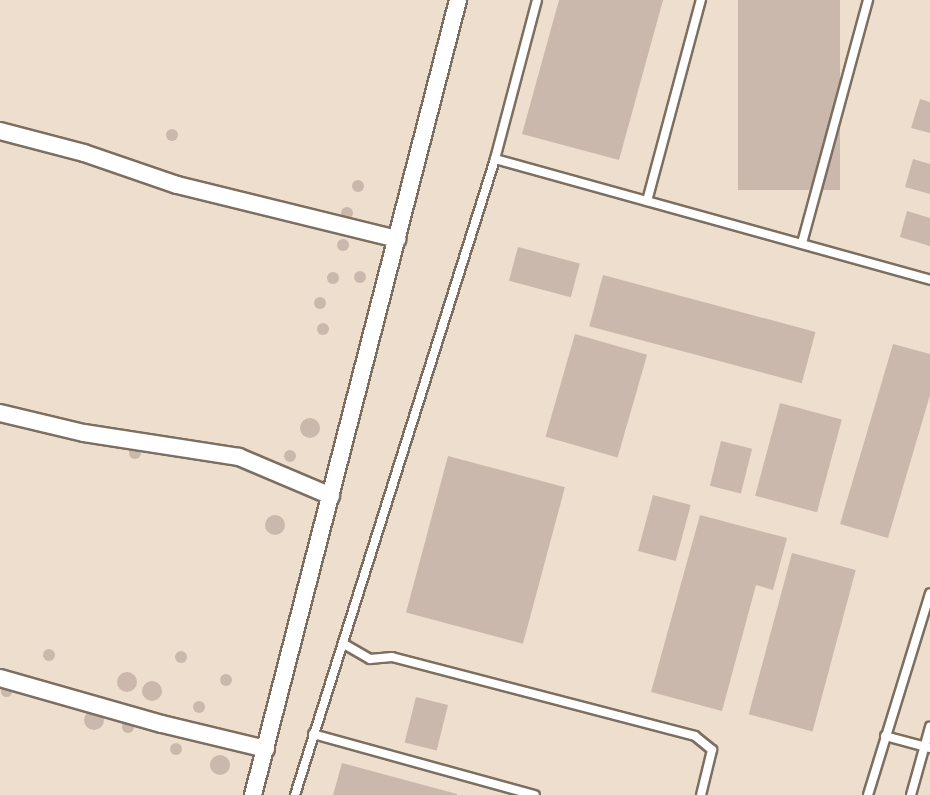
<!DOCTYPE html>
<html>
<head>
<meta charset="utf-8">
<style>
	body { margin:0 }
	#map { position:relative; width:930px; height:795px; overflow:hidden; background:#eddece; font-family:"Source Serif 4",serif }
	div>[style] { position:absolute }
	.building>* { inset:0; background:#cbb8ac; transform-origin:0 0 }
	.round { border-radius:50% }
	.roads { filter:drop-shadow(2px 0 #7c6f61) drop-shadow(-2px 0 #7c6f61) drop-shadow(0 2px #7c6f61) drop-shadow(0 -2px #7c6f61) }
	.lane>* { height:8px; margin:-4px; padding:0 4px; transform-origin:4px; border-radius:4px; background:#fff }
	.street>* { height:16px; margin:-8px; padding:0 8px; transform-origin:8px; border-radius:8px; background:#fff }
	span { translate:-50% -50%; white-space:nowrap; text-align:center; line-height:1.15; -webkit-text-stroke:5px #fbebdb; paint-order:stroke }
</style>
</head>
<body>
<div id="map">
	<div class="building">
		<i style="clip-path:polygon(559px 0,663px 0,619px 160px,522px 134px)"></i>
		<i style="left:738px;top:0;width:102px;height:190px"></i>
		<i style="clip-path:polygon(920px 99px,930px 102px,930px 133px,911px 128px)"></i>
		<i class="round" style="left:166px;top:129px;width:12px;height:12px"></i>
		<i style="clip-path:polygon(913px 159px,930px 164px,930px 194px,905px 187px)"></i>
		<i class="round" style="left:352px;top:180px;width:12px;height:12px"></i>
		<i class="round" style="left:341px;top:207px;width:12px;height:12px"></i>
		<i style="clip-path:polygon(907px 211px,930px 218px,930px 246px,900px 237px)"></i>
		<i class="round" style="left:337px;top:239px;width:12px;height:12px"></i>
		<i style="left:518px;top:247px;width:64px;height:35px;rotate:15deg"></i>
		<i class="round" style="left:354px;top:271px;width:12px;height:12px"></i>
		<i class="round" style="left:327px;top:272px;width:12px;height:12px"></i>
		<i style="left:603px;top:275px;width:220px;height:53px;rotate:15deg"></i>
		<i class="round" style="left:314px;top:297px;width:12px;height:12px"></i>
		<i class="round" style="left:317px;top:323px;width:12px;height:12px"></i>
		<i style="left:575px;top:334px;width:75px;height:107px;rotate:16deg"></i>
		<i style="clip-path:polygon(893px 344px,930px 354px,930px 395px,888px 538px,840px 524px)"></i>
		<i style="left:780px;top:403px;width:64px;height:96px;rotate:15deg"></i>
		<i class="round" style="left:300px;top:418px;width:20px;height:20px"></i>
		<i style="left:721px;top:441px;width:32px;height:46px;rotate:14deg"></i>
		<i class="round" style="left:129px;top:447px;width:12px;height:12px"></i>
		<i class="round" style="left:284px;top:450px;width:12px;height:12px"></i>
		<i style="left:448px;top:456px;width:121px;height:162px;rotate:15deg"></i>
		<i style="left:653px;top:495px;width:39px;height:58px;rotate:15deg"></i>
		<i class="round" style="left:265px;top:515px;width:20px;height:20px"></i>
		<i style="clip-path:polygon(700px 515px,787px 538px,773px 590px,756px 585px,722px 711px,651px 692px)"></i>
		<i style="left:792px;top:553px;width:66px;height:167px;rotate:15deg"></i>
		<i class="round" style="left:43px;top:649px;width:12px;height:12px"></i>
		<i class="round" style="left:175px;top:651px;width:12px;height:12px"></i>
		<i class="round" style="left:117px;top:672px;width:20px;height:20px"></i>
		<i class="round" style="left:220px;top:674px;width:12px;height:12px"></i>
		<i class="round" style="left:142px;top:681px;width:20px;height:20px"></i>
		<i class="round" style="left:0.5px;top:685.5px;width:11px;height:11px"></i>
		<i style="left:416px;top:697px;width:33px;height:47px;rotate:14deg"></i>
		<i class="round" style="left:193px;top:701px;width:12px;height:12px"></i>
		<i class="round" style="left:84px;top:710px;width:20px;height:20px"></i>
		<i class="round" style="left:122px;top:721px;width:12px;height:12px"></i>
		<i class="round" style="left:170px;top:743px;width:12px;height:12px"></i>
		<i class="round" style="left:210px;top:755px;width:20px;height:20px"></i>
		<i style="clip-path:polygon(342px 763px,457px 794px,457px 795px,333px 795px)"></i>
	</div>
	<div class="roads">
		<div class="lane">
			<i style="left:495px;top:159px;width:452px;rotate:15.5deg"></i>
			<i style="left:647px;top:201px;width:208px;rotate:-75deg"></i>
			<i style="left:802px;top:243px;width:252px;rotate:-74.8deg"></i>
			<i style="left:344px;top:644px;width:30px;rotate:30deg"></i>
			<i style="left:370px;top:659px;width:22px;rotate:-5deg"></i>
			<i style="left:392px;top:657px;width:313px;rotate:14.6deg"></i>
			<i style="left:695px;top:736px;width:22px;rotate:39deg"></i>
			<i style="left:712px;top:750px;width:46px;rotate:103.7deg"></i>
			<i style="left:313px;top:734px;width:230px;rotate:15.4deg"></i>
			<i style="left:885px;top:736px;width:47px;rotate:14.9deg"></i>
			<i style="left:295px;top:795px;width:667px;rotate:-72.54deg"></i>
			<i style="left:495px;top:159px;width:164px;rotate:-75.2deg"></i>
			<i style="left:868px;top:795px;width:211px;rotate:-72.9deg"></i>
			<i style="left:911px;top:795px;width:71px;rotate:-74.4deg"></i>
		</div>
		<div class="street">
			<i style="left:0;top:131px;width:87px;rotate:14.7deg"></i>
			<i style="left:84px;top:153px;width:98px;rotate:19deg"></i>
			<i style="left:177px;top:185px;width:227px;rotate:13.8deg"></i>
			<i style="left:0;top:413px;width:86px;rotate:13.4deg"></i>
			<i style="left:84px;top:433px;width:157px;rotate:8.8deg"></i>
			<i style="left:239px;top:457px;width:100px;rotate:23deg"></i>
			<i style="left:0;top:678px;width:168px;rotate:15.9deg"></i>
			<i style="left:162px;top:724px;width:107px;rotate:13.5deg"></i>
			<i style="left:253px;top:795px;width:821px;rotate:-75.54deg"></i>
		</div>
	</div>
</div>
</body>
</html>
